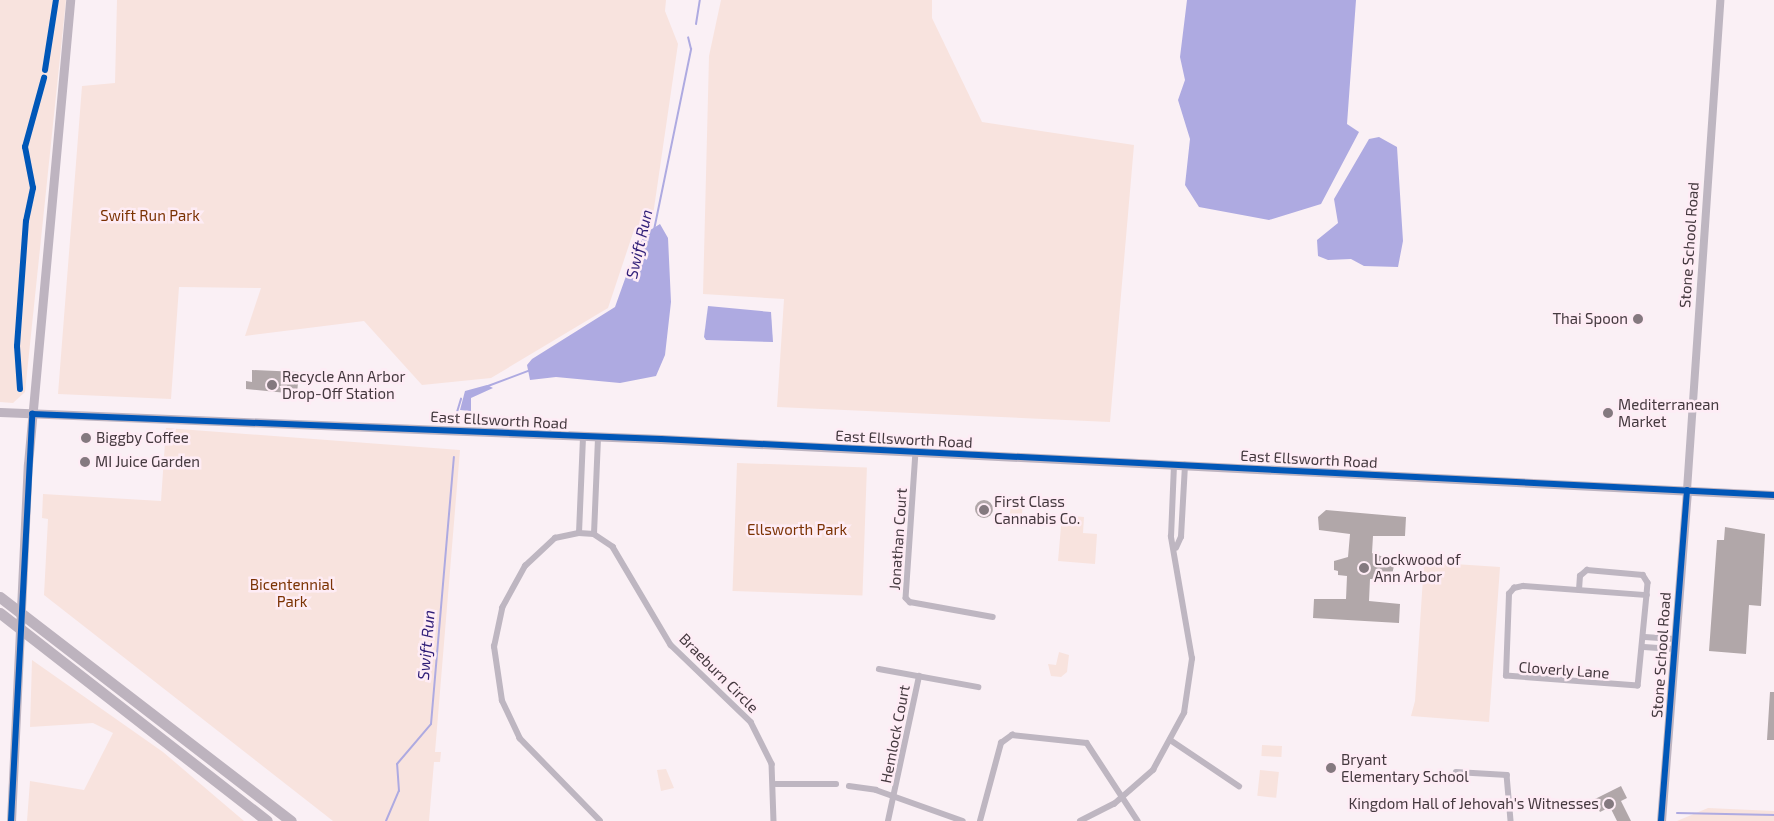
<!DOCTYPE html>
<html>
<head>
<meta charset="utf-8">
<style>
	body { margin:0 }
	#map { position:relative; width:1774px; height:821px; overflow:hidden; background:#faf0f5; font-family:"Exo 2",sans-serif }
	div>[style] { position:absolute }
	.green>* { inset:0; background:#f8e3de; transform-origin:0 0 }
	.water>* { inset:0; background:#aeaae1 }
	.stream>* { height:2px; margin:-1px; padding:0 1px; transform-origin:1px; border-radius:1px; background:#aeaae1 }
	.building>* { inset:0; background:#b1a7a9 }
	.round { border-radius:50% }
	.minor>* { height:5.5px; margin:-2.75px; padding:0 2.75px; transform-origin:2.75px; border-radius:2.75px; background:#beb6c1 }
	.tertiary>* { height:8px; margin:-4px; padding:0 4px; transform-origin:4px; border-radius:4px; background:#beb6c1 }
	.secondary>* { height:9px; margin:-4.5px; padding:0 4.5px; transform-origin:4.5px; border-radius:4.5px; background:#beb4c0 }
	.motorway>* { height:11px; margin:-5.5px; padding:0 5.5px; transform-origin:5.5px; border-radius:5.5px; background:#bdb3be }
	.cycleway>* { height:6px; margin:-3px; padding:0 3px; transform-origin:3px; border-radius:3px; background:#0057b8 }
	.dots>* { width:14px; height:14px; translate:-50% -50%; box-sizing:border-box; border:2px solid #feecf5; border-radius:50% }
	span { translate:-50% -50%; white-space:nowrap; text-align:center; line-height:1.15; -webkit-text-stroke:5px #feecf5; paint-order:stroke }
	.park-label { font-size:15px; color:#7b3203 }
	.street-label { font-size:15px; color:#45393f }
	.poi-label { font-size:15px; color:#45393f }
	.right { translate:-100% -50%; text-align:right }
	.left { translate:0 -50%; text-align:left }
	.water-label { font-size:16px; color:#301e78; font-style:italic }
</style>
</head>
<body>
<div id="map">
	<div class="green">
		<i style="clip-path:polygon(0 0,66px 0,25px 392px,13px 403px,0 402px)"></i>
		<i style="clip-path:polygon(117px 0,666px 0,665px 11px,678px 44px,652px 222px,635px 227px,608px 308px,491px 378px,422px 385px,364px 321px,245px 336px,261px 288px,179px 287px,171px 399px,58px 394px,82px 86px,115px 83px)"></i>
		<i style="clip-path:polygon(721px 0,932px 0,932px 18px,982px 122px,1134px 145px,1110px 422px,777px 407px,784px 299px,703px 294px,709px 56px)"></i>
		<i style="clip-path:polygon(166px 428px,460px 450px,435px 752px,441px 752px,440px 762px,434px 762px,429px 821px,333px 821px,44px 595px,48px 519px,42px 518px,43px 494px,161px 501px)"></i>
		<i style="left:737px;top:463px;width:130px;height:128px;rotate:2deg"></i>
		<i style="left:1011px;top:502px;width:12px;height:22px;rotate:5deg"></i>
		<i style="clip-path:polygon(1062px 515px,1084px 517px,1083px 533px,1097px 534px,1095px 564px,1058px 561px)"></i>
		<i style="clip-path:polygon(1424px 562px,1500px 567px,1489px 722px,1411px 716px,1415px 701px)"></i>
		<i style="clip-path:polygon(1059px 652px,1069px 655px,1067px 672px,1061px 677px,1051px 676px,1048px 664px,1056px 665px)"></i>
		<i style="clip-path:polygon(32px 660px,163px 752px,244px 821px,27px 821px,30px 781px,84px 790px,113px 733px,93px 723px,30px 727px)"></i>
		<i style="left:1262px;top:745px;width:20px;height:11px;rotate:3deg"></i>
		<i style="clip-path:polygon(666px 769px,674px 788px,661px 791px,657px 770px)"></i>
		<i style="left:1260px;top:770px;width:19px;height:26px;rotate:6deg"></i>
		<i style="clip-path:polygon(1708px 808px,1774px 811px,1774px 821px,1677px 821px)"></i>
	</div>
	<div class="water">
		<i style="clip-path:polygon(1187px 0,1356px 0,1347px 124px,1359px 132px,1321px 204px,1269px 220px,1199px 207px,1185px 185px,1190px 139px,1178px 100px,1185px 80px,1180px 57px)"></i>
		<i style="clip-path:polygon(1379px 137px,1397px 147px,1403px 241px,1398px 267px,1364px 266px,1351px 259px,1328px 260px,1318px 256px,1317px 240px,1338px 223px,1334px 199px,1369px 139px)"></i>
		<i style="clip-path:polygon(660px 224px,668px 238px,671px 302px,665px 355px,656px 376px,620px 383px,556px 377px,530px 380px,527px 365px,532px 359px,615px 307px,635px 251px,647px 232px)"></i>
		<i style="clip-path:polygon(708px 306px,771px 312px,773px 342px,706px 340px,704px 337px)"></i>
		<i style="clip-path:polygon(487px 385px,493px 388px,471px 398px,471px 411px,460px 410px,465px 391px)"></i>
	</div>
	<div class="stream">
		<i style="left:696px;top:24px;width:24px;rotate:-81deg"></i>
		<i style="left:654px;top:230px;width:185px;rotate:-78.4deg"></i>
		<i style="left:691px;top:49px;width:12px;rotate:-104deg"></i>
		<i style="left:488px;top:386px;width:43px;rotate:-20.6deg"></i>
		<i style="left:457px;top:412px;width:14px;rotate:-73deg"></i>
		<i style="left:1677px;top:813px;width:97px;rotate:1.2deg"></i>
		<i style="left:386px;top:821px;width:33px;rotate:-67deg"></i>
		<i style="left:399px;top:791px;width:27px;rotate:-94deg"></i>
		<i style="left:397px;top:764px;width:52px;rotate:-49.6deg"></i>
		<i style="left:431px;top:724px;width:268px;rotate:-85.1deg"></i>
	</div>
	<div class="building">
		<i style="clip-path:polygon(252px 370px,299px 372px,297px 394px,246px 389px,246px 381px,252px 382px)"></i>
		<i class="round" style="left:975px;top:500px;width:18px;height:18px"></i>
		<i style="clip-path:polygon(1326px 510px,1406px 517px,1405px 536px,1373px 536px,1372px 553px,1392px 560px,1394px 566px,1391px 579px,1370px 579px,1369px 601px,1400px 604px,1399px 623px,1313px 618px,1314px 599px,1346px 599px,1347px 576px,1338px 575px,1338px 571px,1334px 570px,1334px 561px,1348px 557px,1350px 534px,1319px 530px,1318px 517px)"></i>
		<i style="clip-path:polygon(1725px 527px,1765px 534px,1761px 606px,1749px 605px,1746px 654px,1709px 651px,1717px 540px,1724px 540px)"></i>
		<i style="clip-path:polygon(1770px 692px,1774px 692px,1774px 740px,1767px 740px)"></i>
		<i style="clip-path:polygon(1621px 786px,1627px 798px,1621px 801px,1631px 821px,1617px 821px,1610px 807px,1600px 812px,1593px 800px)"></i>
	</div>
	<div class="minor">
		<i style="left:916px;top:452px;width:146px;rotate:93.9deg"></i>
		<i style="left:906px;top:598px;width:6px;rotate:45deg"></i>
		<i style="left:910px;top:602px;width:84px;rotate:10.2deg"></i>
		<i style="left:579px;top:533px;width:97px;rotate:-87.6deg"></i>
		<i style="left:594px;top:534px;width:97px;rotate:-87.6deg"></i>
		<i style="left:1176px;top:548px;width:12px;rotate:-66deg"></i>
		<i style="left:1181px;top:537px;width:72px;rotate:-86.8deg"></i>
		<i style="left:1523px;top:586px;width:124px;rotate:4.2deg"></i>
		<i style="left:1647px;top:595px;width:91px;rotate:95.6deg"></i>
		<i style="left:1638px;top:686px;width:132px;rotate:-175.7deg"></i>
		<i style="left:1506px;top:676px;width:82px;rotate:-87.9deg"></i>
		<i style="left:1509px;top:594px;width:8px;rotate:-50deg"></i>
		<i style="left:1514px;top:588px;width:9px;rotate:-13deg"></i>
		<i style="left:1579px;top:590px;width:14px;rotate:-86deg"></i>
		<i style="left:1580px;top:576px;width:9px;rotate:-41deg"></i>
		<i style="left:1587px;top:570px;width:56px;rotate:5.1deg"></i>
		<i style="left:1643px;top:575px;width:9px;rotate:58deg"></i>
		<i style="left:1648px;top:583px;width:12px;rotate:95deg"></i>
		<i style="left:1645px;top:637px;width:29px;rotate:4deg"></i>
		<i style="left:1644px;top:647px;width:29px;rotate:4deg"></i>
		<i style="left:879px;top:669px;width:101px;rotate:10.3deg"></i>
		<i style="left:1172px;top:741px;width:81px;rotate:33.9deg"></i>
		<i style="left:1456px;top:772px;width:51px;rotate:3.4deg"></i>
		<i style="left:1507px;top:775px;width:46px;rotate:85deg"></i>
		<i style="left:776px;top:784px;width:60px"></i>
		<i style="left:849px;top:786px;width:27px;rotate:8deg"></i>
		<i style="left:876px;top:790px;width:92px;rotate:19.6deg"></i>
		<i style="left:600px;top:821px;width:115px;rotate:-134.3deg"></i>
		<i style="left:520px;top:739px;width:42px;rotate:-115.3deg"></i>
		<i style="left:502px;top:701px;width:55px;rotate:-98.4deg"></i>
		<i style="left:494px;top:647px;width:40px;rotate:-78deg"></i>
		<i style="left:502px;top:608px;width:48px;rotate:-61.3deg"></i>
		<i style="left:525px;top:566px;width:41px;rotate:-43deg"></i>
		<i style="left:555px;top:538px;width:25px;rotate:-12deg"></i>
		<i style="left:579px;top:533px;width:15px;rotate:4deg"></i>
		<i style="left:594px;top:534px;width:23px;rotate:34deg"></i>
		<i style="left:613px;top:547px;width:114px;rotate:59.4deg"></i>
		<i style="left:671px;top:645px;width:111px;rotate:43.9deg"></i>
		<i style="left:751px;top:722px;width:47px;rotate:63.4deg"></i>
		<i style="left:772px;top:764px;width:57px;rotate:88deg"></i>
		<i style="left:888px;top:821px;width:148px;rotate:-77.9deg"></i>
		<i style="left:980px;top:821px;width:81px;rotate:-74.9deg"></i>
		<i style="left:1001px;top:743px;width:14px;rotate:-36deg"></i>
		<i style="left:1012px;top:735px;width:75px;rotate:6.1deg"></i>
		<i style="left:1087px;top:743px;width:93px;rotate:56.8deg"></i>
		<i style="left:1080px;top:821px;width:38px;rotate:-27deg"></i>
		<i style="left:1114px;top:804px;width:52px;rotate:-41.1deg"></i>
		<i style="left:1153px;top:770px;width:65px;rotate:-61.5deg"></i>
		<i style="left:1184px;top:713px;width:55px;rotate:-81.6deg"></i>
		<i style="left:1192px;top:659px;width:124px;rotate:-99.8deg"></i>
		<i style="left:1171px;top:537px;width:72px;rotate:-87.6deg"></i>
	</div>
	<div class="tertiary">
		<i style="left:1687px;top:490px;width:491px;rotate:-86.1deg"></i>
	</div>
	<div class="secondary">
		<i style="left:0;top:412px;width:662px;rotate:2.34deg"></i>
		<i style="left:661px;top:439px;width:1114px;rotate:2.88deg"></i>
		<i style="left:11px;top:821px;width:357px;rotate:-87.3deg"></i>
		<i style="left:28px;top:464px;width:466px;rotate:-84.8deg"></i>
		<i style="left:1661px;top:821px;width:332px;rotate:-85.5deg"></i>
	</div>
	<div class="motorway">
		<i style="left:0;top:597px;width:367px;rotate:37.6deg"></i>
		<i style="left:0;top:613px;width:338px;rotate:37.9deg"></i>
	</div>
	<div class="cycleway">
		<i style="left:45px;top:70px;width:71px;rotate:-81.1deg"></i>
		<i style="left:20px;top:389px;width:43px;rotate:-94deg"></i>
		<i style="left:17px;top:346px;width:125px;rotate:-85.9deg"></i>
		<i style="left:26px;top:221px;width:34px;rotate:-78deg"></i>
		<i style="left:33px;top:188px;width:42px;rotate:-101deg"></i>
		<i style="left:25px;top:147px;width:72px;rotate:-74.6deg"></i>
		<i style="left:11px;top:821px;width:408px;rotate:-87deg"></i>
		<i style="left:32px;top:414px;width:629px;rotate:2.28deg"></i>
		<i style="left:661px;top:439px;width:1114px;rotate:2.88deg"></i>
		<i style="left:1661px;top:821px;width:332px;rotate:-85.5deg"></i>
	</div>
	<div class="dots">
		<i style="left:1638px;top:319px;background:#84797f"></i>
		<i style="left:272px;top:385px;background:#84797f"></i>
		<i style="left:1608px;top:413px;background:#84797f"></i>
		<i style="left:86px;top:438px;background:#84797f"></i>
		<i style="left:85px;top:462px;background:#84797f"></i>
		<i style="left:984px;top:510px;background:#84797f"></i>
		<i style="left:1364px;top:568px;background:#84797f"></i>
		<i style="left:1331px;top:768px;background:#84797f"></i>
		<i style="left:1609px;top:804px;background:#84797f"></i>
	</div>
	<div class="park-label">
		<span style="left:150px;top:216px">Swift Run Park</span>
		<span style="left:797px;top:530px">Ellsworth Park</span>
		<span style="left:292px;top:593px">Bicentennial<br>Park</span>
	</div>
	<div class="street-label">
		<span style="left:1689px;top:245px;rotate:-86deg">Stone School Road</span>
		<span style="left:499px;top:420px;rotate:3deg">East Ellsworth Road</span>
		<span style="left:904px;top:439px;rotate:3deg">East Ellsworth Road</span>
		<span style="left:1309px;top:459px;rotate:3deg">East Ellsworth Road</span>
		<span style="left:898px;top:539px;rotate:-86deg">Jonathan Court</span>
		<span style="left:1661px;top:655px;rotate:-86deg">Stone School Road</span>
		<span style="left:1564px;top:670px;rotate:4deg">Cloverly Lane</span>
		<span style="left:719px;top:673px;rotate:45deg">Braeburn Circle</span>
		<span style="left:895px;top:734px;rotate:-79deg">Hemlock Court</span>
	</div>
	<div class="poi-label">
		<span class="right" style="left:1628px;top:319px">Thai Spoon</span>
		<span class="left" style="left:282px;top:385px">Recycle Ann Arbor<br>Drop-Off Station</span>
		<span class="left" style="left:1618px;top:413px">Mediterranean<br>Market</span>
		<span class="left" style="left:96px;top:438px">Biggby Coffee</span>
		<span class="left" style="left:95px;top:462px">MI Juice Garden</span>
		<span class="left" style="left:994px;top:510px">First Class<br>Cannabis Co.</span>
		<span class="left" style="left:1374px;top:568px">Lockwood of<br>Ann Arbor</span>
		<span class="left" style="left:1341px;top:768px">Bryant<br>Elementary School</span>
		<span class="right" style="left:1599px;top:804px">Kingdom Hall of Jehovah's Witnesses</span>
	</div>
	<div class="water-label">
		<span style="left:639px;top:244px;rotate:-77deg">Swift Run</span>
		<span style="left:426px;top:645px;rotate:-85deg">Swift Run</span>
	</div>
</div>
</body>
</html>
